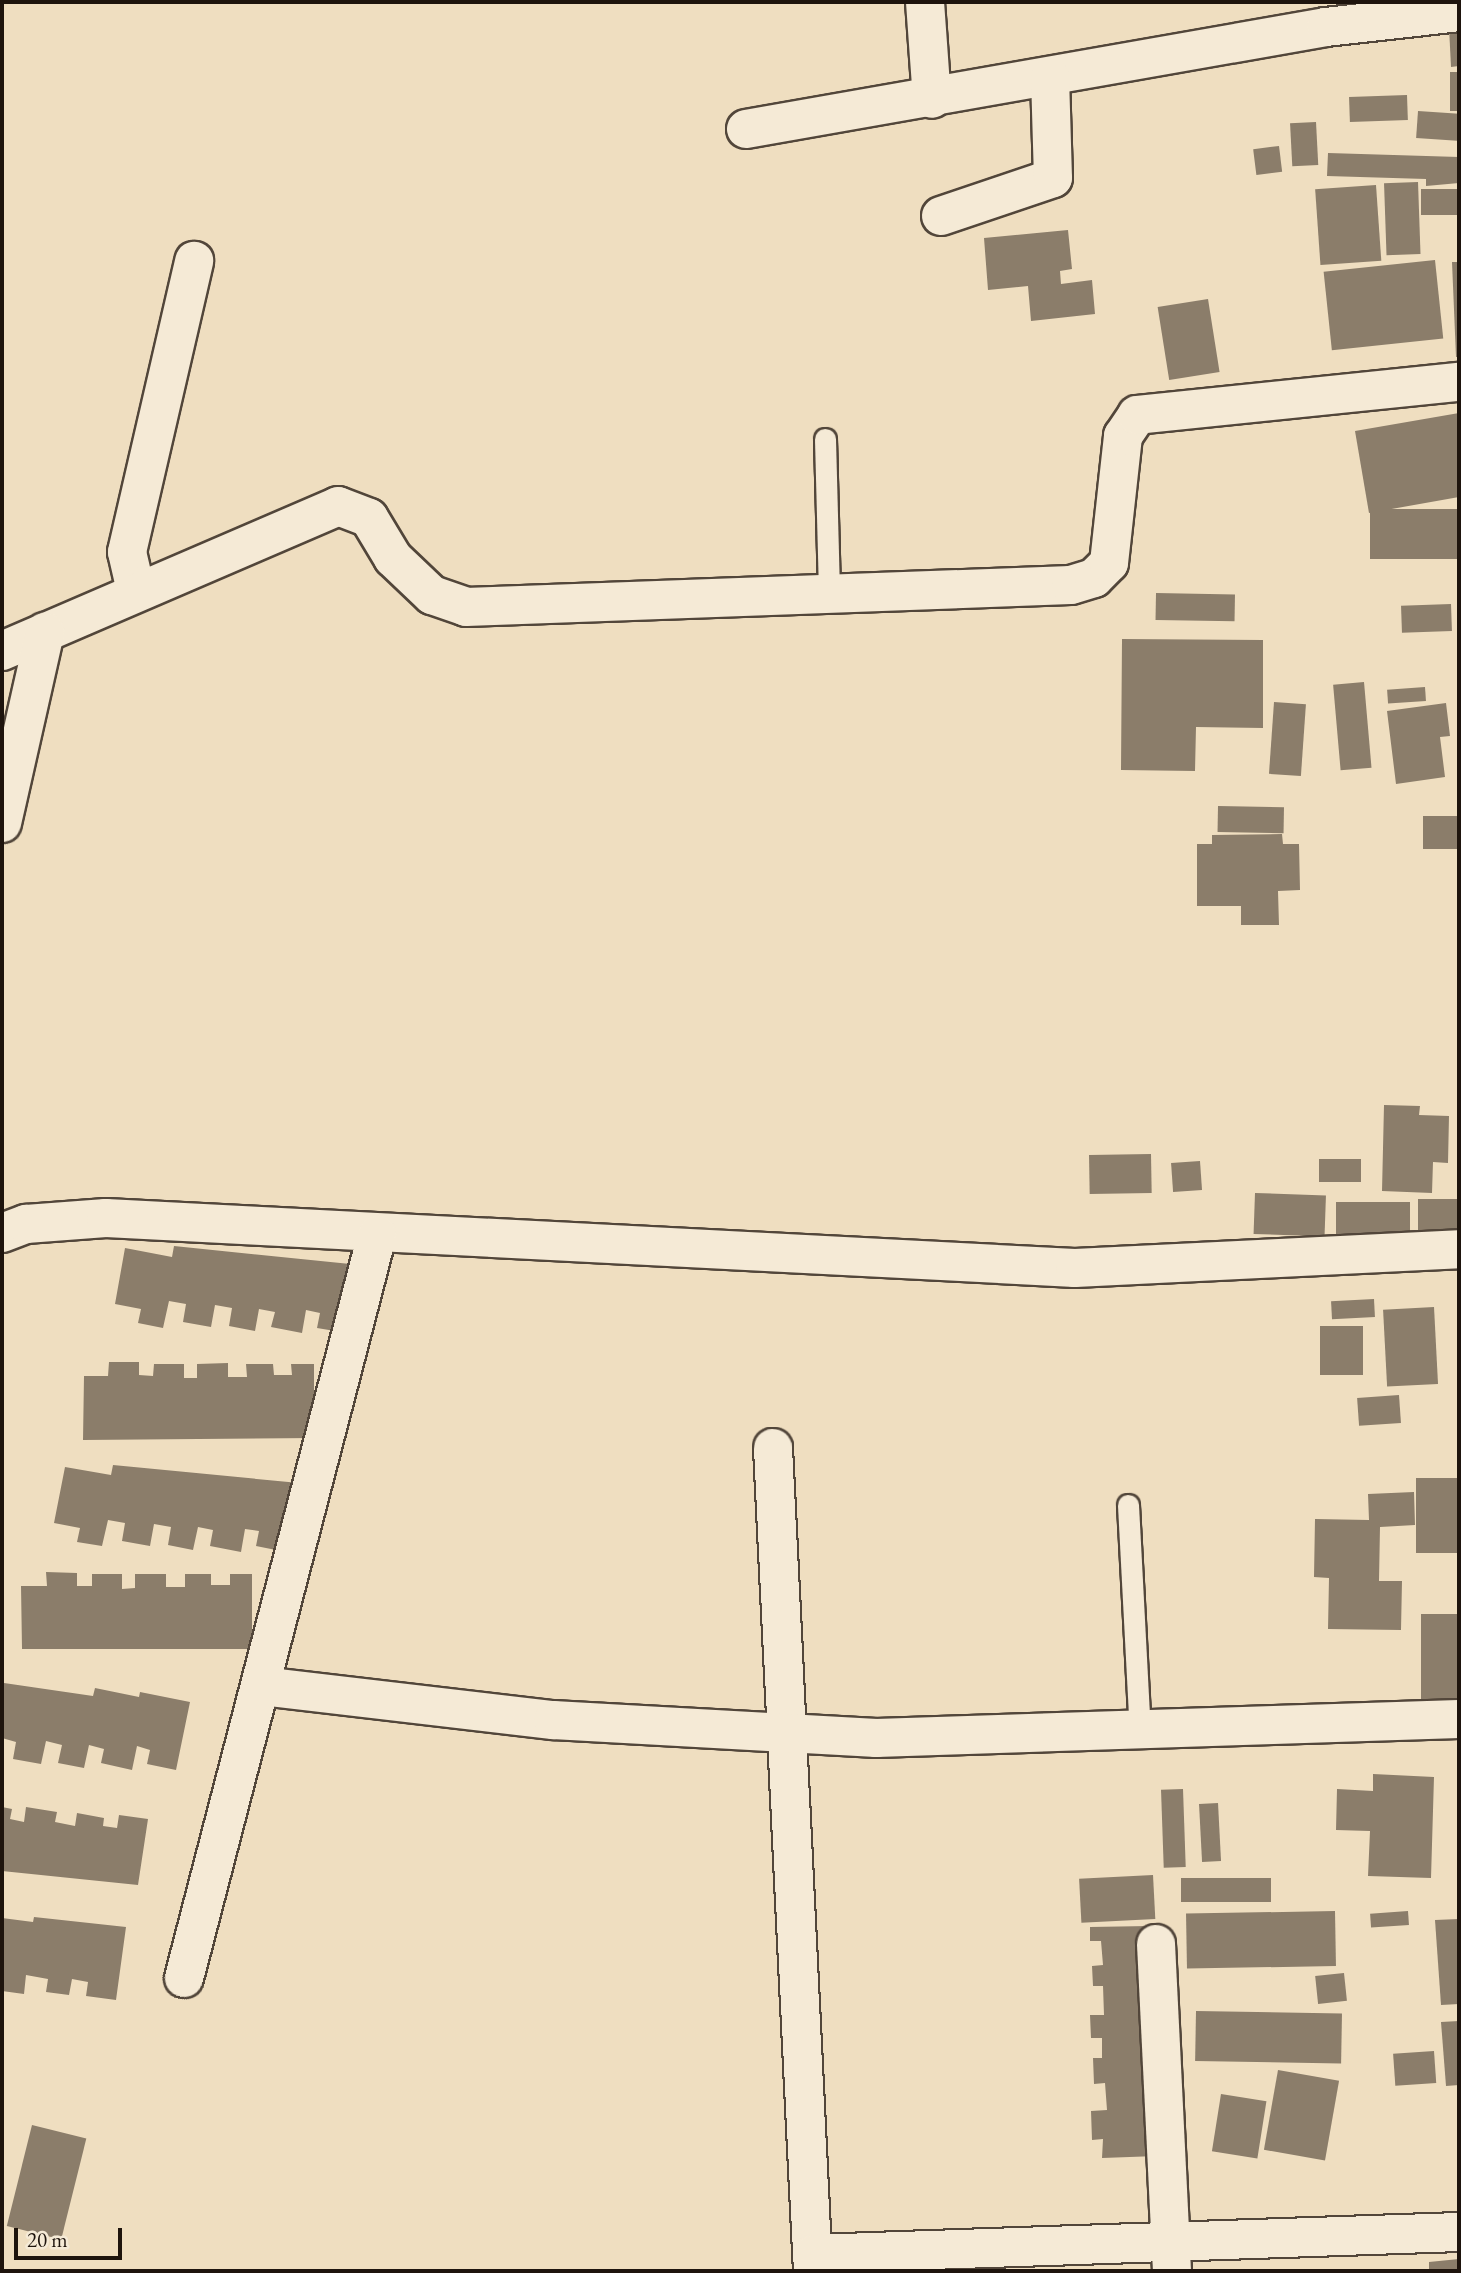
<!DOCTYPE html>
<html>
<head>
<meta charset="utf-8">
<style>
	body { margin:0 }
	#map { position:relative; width:1461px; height:2273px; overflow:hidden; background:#efdec0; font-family:"EB Garamond",serif }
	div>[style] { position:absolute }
	.building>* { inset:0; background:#8b7d6a; transform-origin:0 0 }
	.roads { filter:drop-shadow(2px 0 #52463a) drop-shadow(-2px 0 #52463a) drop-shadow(0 2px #52463a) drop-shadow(0 -2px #52463a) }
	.service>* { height:21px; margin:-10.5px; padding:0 10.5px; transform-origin:10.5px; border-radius:10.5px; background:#f5ead6 }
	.minor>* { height:38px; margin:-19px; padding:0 19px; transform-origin:19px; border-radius:19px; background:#f5ead6 }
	span { translate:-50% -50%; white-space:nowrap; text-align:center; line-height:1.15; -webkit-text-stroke:5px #f5ead6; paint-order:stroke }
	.frame { position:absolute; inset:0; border:4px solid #1e140d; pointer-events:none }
	.scale { position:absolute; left:14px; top:2228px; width:108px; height:32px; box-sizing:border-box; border:4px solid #1e140d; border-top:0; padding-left:9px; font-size:21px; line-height:24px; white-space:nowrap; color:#1e140d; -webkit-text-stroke:5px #f5ead6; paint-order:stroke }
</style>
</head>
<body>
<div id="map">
	<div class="building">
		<i style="clip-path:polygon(1449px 27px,1459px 27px,1459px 66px,1451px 67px)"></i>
		<i style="left:1450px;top:72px;width:9px;height:39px"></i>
		<i style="left:1407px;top:95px;width:25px;height:58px;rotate:88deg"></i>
		<i style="left:1418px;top:111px;width:41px;height:27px;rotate:4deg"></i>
		<i style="left:1316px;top:122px;width:43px;height:26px;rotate:87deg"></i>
		<i style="left:1279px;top:146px;width:26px;height:26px;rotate:83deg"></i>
		<i style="clip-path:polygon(1328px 153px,1459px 157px,1459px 183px,1426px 186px,1426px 179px,1327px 176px)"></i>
		<i style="left:1418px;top:182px;width:72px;height:34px;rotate:88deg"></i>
		<i style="left:1376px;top:185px;width:76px;height:61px;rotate:86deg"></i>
		<i style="left:1459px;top:189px;width:26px;height:38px;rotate:90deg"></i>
		<i style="clip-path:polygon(1068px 230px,1072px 269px,1060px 271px,1061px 284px,1092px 280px,1095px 314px,1031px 321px,1028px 286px,988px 290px,984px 238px)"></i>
		<i style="left:1435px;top:260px;width:79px;height:112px;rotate:84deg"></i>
		<i style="clip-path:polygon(1452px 262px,1459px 262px,1459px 357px,1456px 357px)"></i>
		<i style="left:1208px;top:299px;width:74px;height:51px;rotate:81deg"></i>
		<i style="clip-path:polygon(1459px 413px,1459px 497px,1369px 513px,1355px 431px)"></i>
		<i style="left:1459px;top:509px;width:50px;height:89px;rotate:90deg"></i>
		<i style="left:1156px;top:593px;width:79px;height:27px;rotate:1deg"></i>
		<i style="left:1451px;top:604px;width:27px;height:50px;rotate:88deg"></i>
		<i style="clip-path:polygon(1122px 639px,1263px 640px,1263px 728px,1196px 727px,1195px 771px,1121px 770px)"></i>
		<i style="left:1364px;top:682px;width:86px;height:31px;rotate:85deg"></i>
		<i style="left:1425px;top:687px;width:14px;height:38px;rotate:86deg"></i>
		<i style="left:1274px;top:702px;width:32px;height:72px;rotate:4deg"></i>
		<i style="clip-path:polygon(1446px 703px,1450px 736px,1440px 737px,1445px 777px,1396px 784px,1387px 711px)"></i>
		<i style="left:1218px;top:806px;width:66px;height:26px;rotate:1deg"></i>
		<i style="left:1459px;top:816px;width:33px;height:36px;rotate:90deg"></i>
		<i style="clip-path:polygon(1282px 834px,1283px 844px,1299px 844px,1300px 890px,1278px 891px,1279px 925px,1241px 925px,1241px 906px,1197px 906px,1197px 844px,1212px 844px,1212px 835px)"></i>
		<i style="clip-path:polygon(1384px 1105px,1420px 1106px,1419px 1115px,1449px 1116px,1448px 1163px,1433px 1162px,1432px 1193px,1382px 1191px)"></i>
		<i style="left:1151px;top:1154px;width:39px;height:62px;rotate:89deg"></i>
		<i style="left:1319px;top:1159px;width:42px;height:23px"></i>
		<i style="left:1200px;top:1161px;width:29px;height:29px;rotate:86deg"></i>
		<i style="left:1255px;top:1193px;width:71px;height:41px;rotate:2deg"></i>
		<i style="left:1459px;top:1199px;width:32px;height:41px;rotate:90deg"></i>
		<i style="left:1336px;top:1202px;width:74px;height:34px"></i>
		<i style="clip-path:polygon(174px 1246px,360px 1265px,347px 1333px,317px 1328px,320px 1313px,306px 1310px,302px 1333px,271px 1327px,275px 1312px,259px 1309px,255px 1331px,229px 1326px,232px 1308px,215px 1305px,211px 1327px,183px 1322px,186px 1304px,169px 1301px,163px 1328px,138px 1323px,141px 1309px,115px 1304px,125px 1248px,172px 1257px)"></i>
		<i style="left:1374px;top:1299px;width:18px;height:43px;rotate:87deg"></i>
		<i style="left:1434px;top:1307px;width:77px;height:51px;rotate:87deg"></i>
		<i style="left:1363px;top:1326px;width:49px;height:43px;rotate:90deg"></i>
		<i style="clip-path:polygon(109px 1362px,139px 1362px,139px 1375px,153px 1376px,154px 1364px,184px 1364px,184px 1378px,197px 1378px,197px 1364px,228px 1363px,228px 1377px,247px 1377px,246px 1364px,273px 1364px,274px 1375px,292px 1375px,291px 1364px,314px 1364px,314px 1438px,83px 1440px,84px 1376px,108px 1376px)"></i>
		<i style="left:1399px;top:1395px;width:28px;height:42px;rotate:86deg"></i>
		<i style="clip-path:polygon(113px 1465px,299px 1483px,286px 1552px,256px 1546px,259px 1531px,245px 1529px,241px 1552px,210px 1546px,213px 1530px,198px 1527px,193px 1550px,168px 1545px,171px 1527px,154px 1524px,150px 1546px,122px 1541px,125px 1523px,108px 1520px,102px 1546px,77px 1542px,80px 1528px,54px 1523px,65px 1467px,111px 1475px)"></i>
		<i style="left:1459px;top:1478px;width:75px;height:43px;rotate:90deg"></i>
		<i style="clip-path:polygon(1414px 1492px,1415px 1525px,1380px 1527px,1379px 1581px,1402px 1581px,1401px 1630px,1328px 1629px,1329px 1578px,1314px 1577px,1315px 1519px,1369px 1520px,1368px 1494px)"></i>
		<i style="clip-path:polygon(46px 1572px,77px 1573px,77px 1586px,92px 1586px,92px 1574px,122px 1574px,122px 1589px,135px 1588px,135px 1574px,166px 1574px,166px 1587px,185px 1587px,185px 1574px,211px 1574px,211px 1585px,230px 1585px,230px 1574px,252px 1574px,252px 1649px,22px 1649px,21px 1586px,47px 1586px)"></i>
		<i style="left:1459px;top:1614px;width:94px;height:38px;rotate:90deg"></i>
		<i style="clip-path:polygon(4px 1683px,93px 1696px,95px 1688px,139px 1697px,140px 1692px,190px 1702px,176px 1770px,147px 1764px,150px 1750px,137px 1746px,132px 1770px,101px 1763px,104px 1749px,89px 1745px,84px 1768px,58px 1763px,62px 1745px,46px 1741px,41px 1764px,13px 1759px,16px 1742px,2px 1738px)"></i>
		<i style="clip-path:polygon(1373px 1774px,1434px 1777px,1431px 1878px,1368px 1876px,1370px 1831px,1336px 1830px,1337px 1789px,1373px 1791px)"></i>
		<i style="left:1183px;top:1789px;width:78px;height:22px;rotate:88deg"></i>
		<i style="left:1218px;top:1803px;width:58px;height:19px;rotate:87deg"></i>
		<i style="clip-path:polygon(2px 1807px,12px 1809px,10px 1819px,24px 1822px,26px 1807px,57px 1812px,55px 1822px,75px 1826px,77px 1813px,104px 1818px,103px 1826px,117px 1828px,119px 1815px,148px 1819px,138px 1885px,2px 1871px)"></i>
		<i style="left:1153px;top:1875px;width:44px;height:74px;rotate:87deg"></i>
		<i style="left:1271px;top:1878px;width:24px;height:90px;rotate:90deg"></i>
		<i style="left:1335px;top:1911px;width:55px;height:149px;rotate:89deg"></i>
		<i style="left:1408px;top:1911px;width:14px;height:38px;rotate:86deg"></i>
		<i style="clip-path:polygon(34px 1917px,126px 1927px,116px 2000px,86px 1996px,88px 1982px,72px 1979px,69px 1995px,46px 1992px,48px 1979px,26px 1975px,24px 1994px,2px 1991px,2px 1918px,33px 1922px)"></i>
		<i style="clip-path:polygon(1459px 1919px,1459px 2004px,1441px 2005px,1435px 1920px)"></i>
		<i style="clip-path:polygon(1149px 1926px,1157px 2156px,1102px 2158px,1103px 2139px,1092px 2140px,1091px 2111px,1107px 2110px,1105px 2083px,1094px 2084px,1093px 2058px,1102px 2058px,1102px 2038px,1091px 2038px,1090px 2015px,1104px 2015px,1103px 1986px,1093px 1986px,1092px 1966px,1103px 1965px,1101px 1941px,1090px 1941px,1090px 1927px)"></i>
		<i style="left:1344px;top:1973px;width:28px;height:29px;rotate:84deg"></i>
		<i style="left:1196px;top:2011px;width:146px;height:50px;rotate:1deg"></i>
		<i style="clip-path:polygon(1459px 2021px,1459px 2085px,1446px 2086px,1441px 2022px)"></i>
		<i style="left:1434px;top:2051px;width:32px;height:41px;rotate:86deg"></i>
		<i style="left:1278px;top:2070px;width:62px;height:81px;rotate:10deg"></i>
		<i style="left:1221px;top:2094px;width:46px;height:58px;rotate:9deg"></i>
		<i style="left:32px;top:2125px;width:56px;height:104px;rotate:14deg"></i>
		<i style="clip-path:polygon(1459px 2259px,1459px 2271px,1429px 2271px,1429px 2262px)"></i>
	</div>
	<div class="roads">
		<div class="service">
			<i style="left:825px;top:439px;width:153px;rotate:88.5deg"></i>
			<i style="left:1128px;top:1505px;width:227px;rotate:87deg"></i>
		</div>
		<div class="minor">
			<i style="left:925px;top:2px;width:97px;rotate:85.9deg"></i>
			<i style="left:746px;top:129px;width:589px;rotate:-9.97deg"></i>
			<i style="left:1326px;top:27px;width:134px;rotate:-6.4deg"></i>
			<i style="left:941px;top:216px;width:118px;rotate:-18.7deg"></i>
			<i style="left:1053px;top:178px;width:101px;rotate:-91.7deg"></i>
			<i style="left:136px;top:591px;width:40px;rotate:-103deg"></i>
			<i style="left:127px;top:552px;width:299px;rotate:-77deg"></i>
			<i style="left:2px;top:651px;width:366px;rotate:-23.3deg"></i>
			<i style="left:338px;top:506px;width:33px;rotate:21deg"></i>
			<i style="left:369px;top:518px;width:47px;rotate:59deg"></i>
			<i style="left:393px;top:558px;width:54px;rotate:43.5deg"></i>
			<i style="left:432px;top:595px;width:36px;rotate:19deg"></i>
			<i style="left:466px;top:607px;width:605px;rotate:-2.08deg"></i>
			<i style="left:1071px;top:585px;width:24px;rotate:-17deg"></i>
			<i style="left:1094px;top:578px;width:21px;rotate:-45deg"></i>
			<i style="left:1109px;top:563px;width:128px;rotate:-83.7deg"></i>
			<i style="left:1123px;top:436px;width:25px;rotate:-56deg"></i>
			<i style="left:1137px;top:415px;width:324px;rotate:-5.9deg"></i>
			<i style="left:2px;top:823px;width:196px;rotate:-77.3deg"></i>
			<i style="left:2px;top:1233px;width:26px;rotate:-21deg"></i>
			<i style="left:26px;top:1224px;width:80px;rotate:-4.3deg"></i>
			<i style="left:106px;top:1218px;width:970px;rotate:2.95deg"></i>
			<i style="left:1075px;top:1268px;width:384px;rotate:-2.8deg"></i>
			<i style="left:773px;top:1448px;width:824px;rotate:87.22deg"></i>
			<i style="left:262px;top:1686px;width:293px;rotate:6.7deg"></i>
			<i style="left:553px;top:1720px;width:324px;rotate:3.2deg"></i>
			<i style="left:876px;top:1738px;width:583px;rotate:-1.87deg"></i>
			<i style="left:1156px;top:1944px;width:327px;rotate:87.2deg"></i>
			<i style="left:184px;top:1978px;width:768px;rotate:-75.44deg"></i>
			<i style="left:813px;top:2254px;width:646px;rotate:-1.95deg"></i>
		</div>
	</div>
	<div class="frame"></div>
	<div class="scale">20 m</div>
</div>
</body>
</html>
